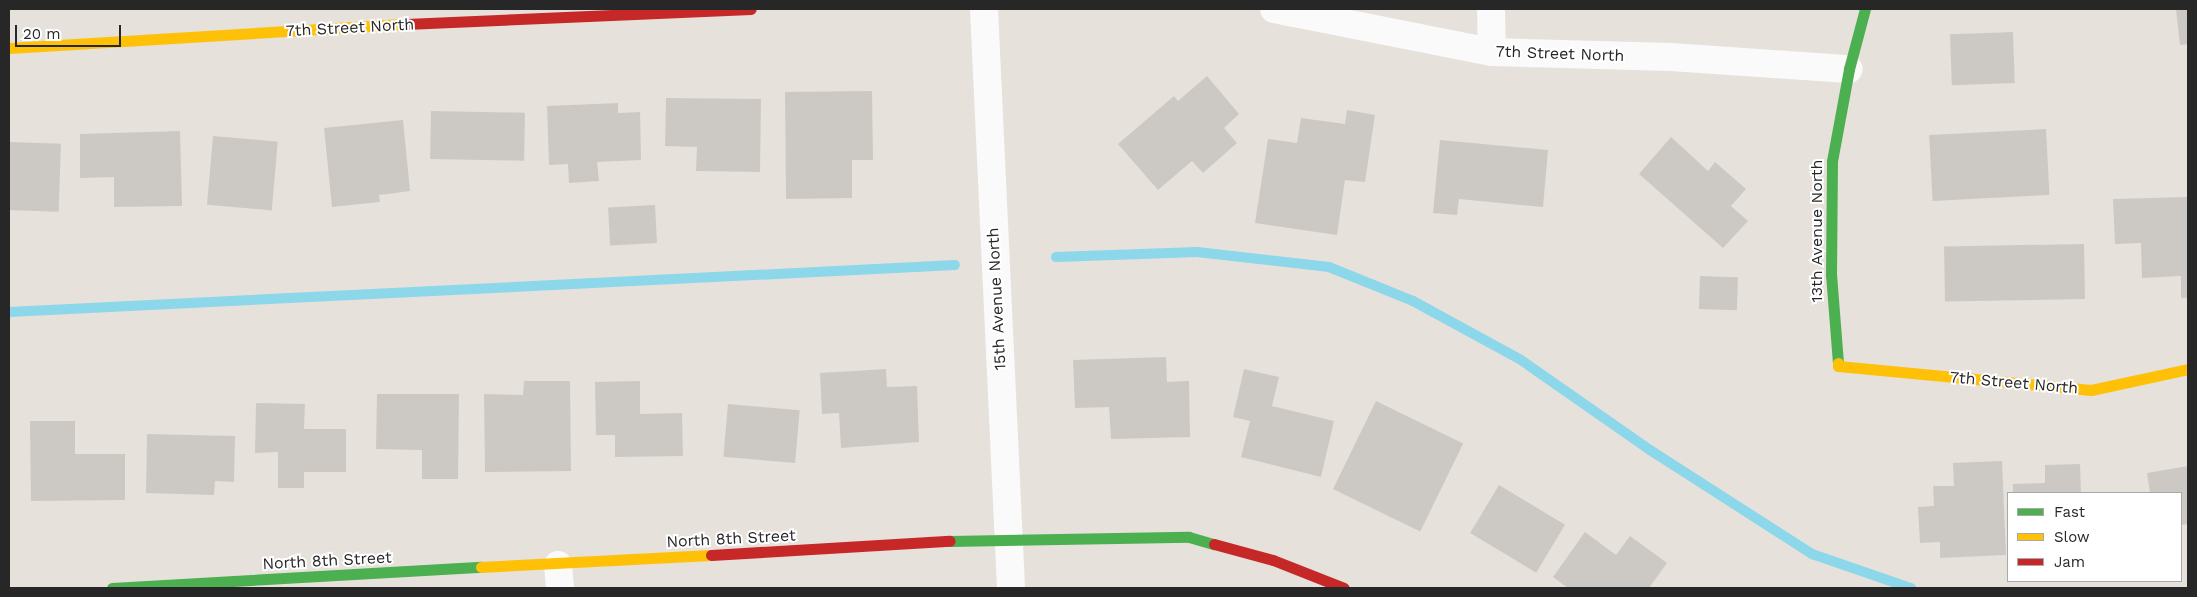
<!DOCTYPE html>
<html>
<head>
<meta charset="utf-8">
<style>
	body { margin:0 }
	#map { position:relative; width:2197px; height:597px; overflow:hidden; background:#e6e1db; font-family:"Work Sans",sans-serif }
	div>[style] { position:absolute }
	.stream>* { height:10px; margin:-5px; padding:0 5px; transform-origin:5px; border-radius:5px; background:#8cd7ea }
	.building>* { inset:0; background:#ccc9c5; transform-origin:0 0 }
	.street>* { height:28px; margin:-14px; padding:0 14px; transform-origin:14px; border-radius:14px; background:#fbfafa }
	.fast>* { height:11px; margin:-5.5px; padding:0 5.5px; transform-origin:5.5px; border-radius:5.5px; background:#4caf50 }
	.slow>* { height:11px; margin:-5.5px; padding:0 5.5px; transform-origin:5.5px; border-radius:5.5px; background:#ffc107 }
	.jam>* { height:11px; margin:-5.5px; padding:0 5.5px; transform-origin:5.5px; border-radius:5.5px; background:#c62828 }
	span { translate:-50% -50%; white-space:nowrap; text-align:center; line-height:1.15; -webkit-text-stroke:4px #fff; paint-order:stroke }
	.street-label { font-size:16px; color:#272727 }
	.frame { position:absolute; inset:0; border:10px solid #272727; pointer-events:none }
	.legend { position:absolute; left:2007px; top:492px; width:175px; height:90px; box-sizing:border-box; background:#fff; border:1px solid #a9a9a9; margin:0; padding:6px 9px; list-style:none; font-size:15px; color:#272727 }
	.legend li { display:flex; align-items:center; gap:10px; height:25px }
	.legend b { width:25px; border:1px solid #a9a9a9 }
	.scale { position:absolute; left:15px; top:25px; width:106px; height:22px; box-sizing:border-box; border:2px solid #272727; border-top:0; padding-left:6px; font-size:15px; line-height:18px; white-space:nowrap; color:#272727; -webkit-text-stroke:4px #fff; paint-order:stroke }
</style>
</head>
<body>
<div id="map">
	<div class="stream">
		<i style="left:1056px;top:257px;width:141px;rotate:-2deg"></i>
		<i style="left:1197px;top:252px;width:133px;rotate:6.5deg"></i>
		<i style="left:1329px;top:267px;width:91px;rotate:22deg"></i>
		<i style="left:1413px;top:301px;width:123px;rotate:28.6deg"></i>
		<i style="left:1521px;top:360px;width:157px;rotate:34.9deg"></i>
		<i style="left:1650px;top:450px;width:193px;rotate:32.7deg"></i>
		<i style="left:1812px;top:554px;width:105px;rotate:19deg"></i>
		<i style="left:9px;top:312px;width:947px;rotate:-2.84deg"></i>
	</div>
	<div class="building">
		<i style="clip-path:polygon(2176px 9px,2188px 9px,2188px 44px,2180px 45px)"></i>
		<i style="left:2013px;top:32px;width:51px;height:63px;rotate:88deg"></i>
		<i style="clip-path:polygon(1207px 76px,1239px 114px,1224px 128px,1237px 143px,1203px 173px,1192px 161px,1158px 190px,1118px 144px,1174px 96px,1178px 101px)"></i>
		<i style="clip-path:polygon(872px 91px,873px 160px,852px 160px,852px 198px,786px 199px,785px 92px)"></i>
		<i style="clip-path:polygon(666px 98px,761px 99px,760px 172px,696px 171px,697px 147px,665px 146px)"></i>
		<i style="clip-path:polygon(618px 103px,618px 113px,640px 112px,641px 160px,597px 162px,599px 181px,569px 183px,568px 164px,549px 165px,547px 106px)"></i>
		<i style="clip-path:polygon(1347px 110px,1375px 115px,1365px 182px,1345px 180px,1337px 235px,1255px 223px,1268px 139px,1297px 143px,1301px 118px,1345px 124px)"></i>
		<i style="left:431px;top:111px;width:94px;height:48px;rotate:1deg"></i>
		<i style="clip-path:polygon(403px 120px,410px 191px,379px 195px,380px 202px,332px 207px,324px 128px)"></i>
		<i style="left:2046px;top:129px;width:66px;height:117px;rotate:87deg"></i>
		<i style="clip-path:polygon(180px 131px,182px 206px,114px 207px,114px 177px,80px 178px,80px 134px)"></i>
		<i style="left:213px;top:136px;width:65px;height:69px;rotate:5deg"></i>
		<i style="clip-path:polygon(1671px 137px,1708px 171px,1715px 162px,1746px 189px,1731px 206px,1748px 221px,1723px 248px,1639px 174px)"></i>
		<i style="clip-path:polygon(1440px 140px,1548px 150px,1543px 207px,1459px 199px,1457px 215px,1433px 213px)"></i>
		<i style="left:9px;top:142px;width:52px;height:68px;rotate:2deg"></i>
		<i style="clip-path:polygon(2188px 197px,2188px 298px,2181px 298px,2181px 276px,2142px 278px,2141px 243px,2115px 244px,2113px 199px)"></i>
		<i style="left:655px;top:205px;width:38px;height:47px;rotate:87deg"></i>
		<i style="left:2084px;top:244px;width:55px;height:140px;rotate:89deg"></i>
		<i style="left:1700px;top:276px;width:38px;height:33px;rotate:2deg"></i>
		<i style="clip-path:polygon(1166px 357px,1167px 382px,1189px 381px,1190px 437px,1111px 439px,1109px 407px,1075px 408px,1073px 360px)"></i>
		<i style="clip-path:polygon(886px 369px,887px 387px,917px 386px,919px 442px,841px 448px,839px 413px,822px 414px,820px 373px)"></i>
		<i style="clip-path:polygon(1244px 369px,1279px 377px,1272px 406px,1334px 421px,1321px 477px,1241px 457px,1250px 421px,1233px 417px)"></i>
		<i style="clip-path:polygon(524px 381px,570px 381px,571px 471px,485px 472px,484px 394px,523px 395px)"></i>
		<i style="clip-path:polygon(640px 381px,640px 414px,682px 413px,683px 456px,615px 457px,615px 435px,596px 435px,595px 382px)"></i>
		<i style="clip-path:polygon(377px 394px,459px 394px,458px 479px,422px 479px,422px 450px,376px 449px)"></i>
		<i style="left:1376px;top:401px;width:97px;height:98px;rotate:26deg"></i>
		<i style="clip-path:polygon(256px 403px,305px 404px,304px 429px,346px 429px,346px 472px,304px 472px,304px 488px,278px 488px,278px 452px,255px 453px)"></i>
		<i style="left:728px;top:404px;width:72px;height:53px;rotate:5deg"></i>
		<i style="clip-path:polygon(30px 421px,75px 421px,75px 454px,125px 454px,125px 500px,31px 501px)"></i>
		<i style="clip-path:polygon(147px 434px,235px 436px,234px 482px,215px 481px,214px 495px,146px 493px)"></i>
		<i style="clip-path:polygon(2002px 461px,2006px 555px,1940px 558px,1940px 542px,1920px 543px,1918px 507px,1934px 506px,1933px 486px,1954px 486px,1953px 463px)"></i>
		<i style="clip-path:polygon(2080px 464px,2081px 493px,2013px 493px,2013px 484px,2045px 483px,2045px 465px)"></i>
		<i style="clip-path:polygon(2188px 466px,2188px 524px,2181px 525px,2181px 493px,2150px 493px,2147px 473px)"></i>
		<i style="left:1499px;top:485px;width:77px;height:56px;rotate:31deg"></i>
		<i style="clip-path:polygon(1585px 532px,1616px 555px,1630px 536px,1667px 563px,1649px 588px,1568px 588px,1553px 577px)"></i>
	</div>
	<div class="street">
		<i style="left:984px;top:9px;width:580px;rotate:87.33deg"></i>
		<i style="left:1274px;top:9px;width:222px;rotate:11.2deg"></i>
		<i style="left:1492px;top:52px;width:179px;rotate:1.6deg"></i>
		<i style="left:1671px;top:57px;width:178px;rotate:3.9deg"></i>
		<i style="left:1491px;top:9px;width:43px;rotate:88.7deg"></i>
		<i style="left:558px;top:565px;width:23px;rotate:85deg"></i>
	</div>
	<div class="fast">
		<i style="left:1838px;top:363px;width:88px;rotate:-94.5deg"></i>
		<i style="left:1831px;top:275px;width:114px;rotate:-89.5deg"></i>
		<i style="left:1832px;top:161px;width:94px;rotate:-79.5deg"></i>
		<i style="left:1849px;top:69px;width:62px;rotate:-75.1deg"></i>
		<i style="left:950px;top:541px;width:239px;rotate:-1deg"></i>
		<i style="left:1189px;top:537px;width:26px;rotate:16deg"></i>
		<i style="left:112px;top:588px;width:370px;rotate:-3.3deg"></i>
	</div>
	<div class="slow">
		<i style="left:9px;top:48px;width:398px;rotate:-3.5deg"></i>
		<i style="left:1838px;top:363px;width:3px;rotate:90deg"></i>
		<i style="left:1838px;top:366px;width:254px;rotate:5.4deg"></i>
		<i style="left:2091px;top:390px;width:99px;rotate:-12.2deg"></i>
		<i style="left:481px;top:567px;width:230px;rotate:-3deg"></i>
	</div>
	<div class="jam">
		<i style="left:406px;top:24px;width:345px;rotate:-2.5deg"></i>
		<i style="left:1214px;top:544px;width:61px;rotate:15.2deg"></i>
		<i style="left:1273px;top:560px;width:76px;rotate:21.5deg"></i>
		<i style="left:711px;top:555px;width:239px;rotate:-3.4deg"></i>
	</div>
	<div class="street-label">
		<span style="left:350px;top:28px;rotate:-3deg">7th Street North</span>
		<span style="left:1560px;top:54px;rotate:2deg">7th Street North</span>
		<span style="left:1817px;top:231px;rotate:-90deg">13th Avenue North</span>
		<span style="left:997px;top:299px;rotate:-93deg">15th Avenue North</span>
		<span style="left:2014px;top:383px;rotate:5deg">7th Street North</span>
		<span style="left:731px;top:539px;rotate:-3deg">North 8th Street</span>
		<span style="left:327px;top:561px;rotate:-3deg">North 8th Street</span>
	</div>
	<div class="frame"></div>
	<ul class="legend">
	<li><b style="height:6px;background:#4caf50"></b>Fast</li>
	<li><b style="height:6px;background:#ffc107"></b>Slow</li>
	<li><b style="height:6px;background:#c62828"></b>Jam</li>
	</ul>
	<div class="scale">20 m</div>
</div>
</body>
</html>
